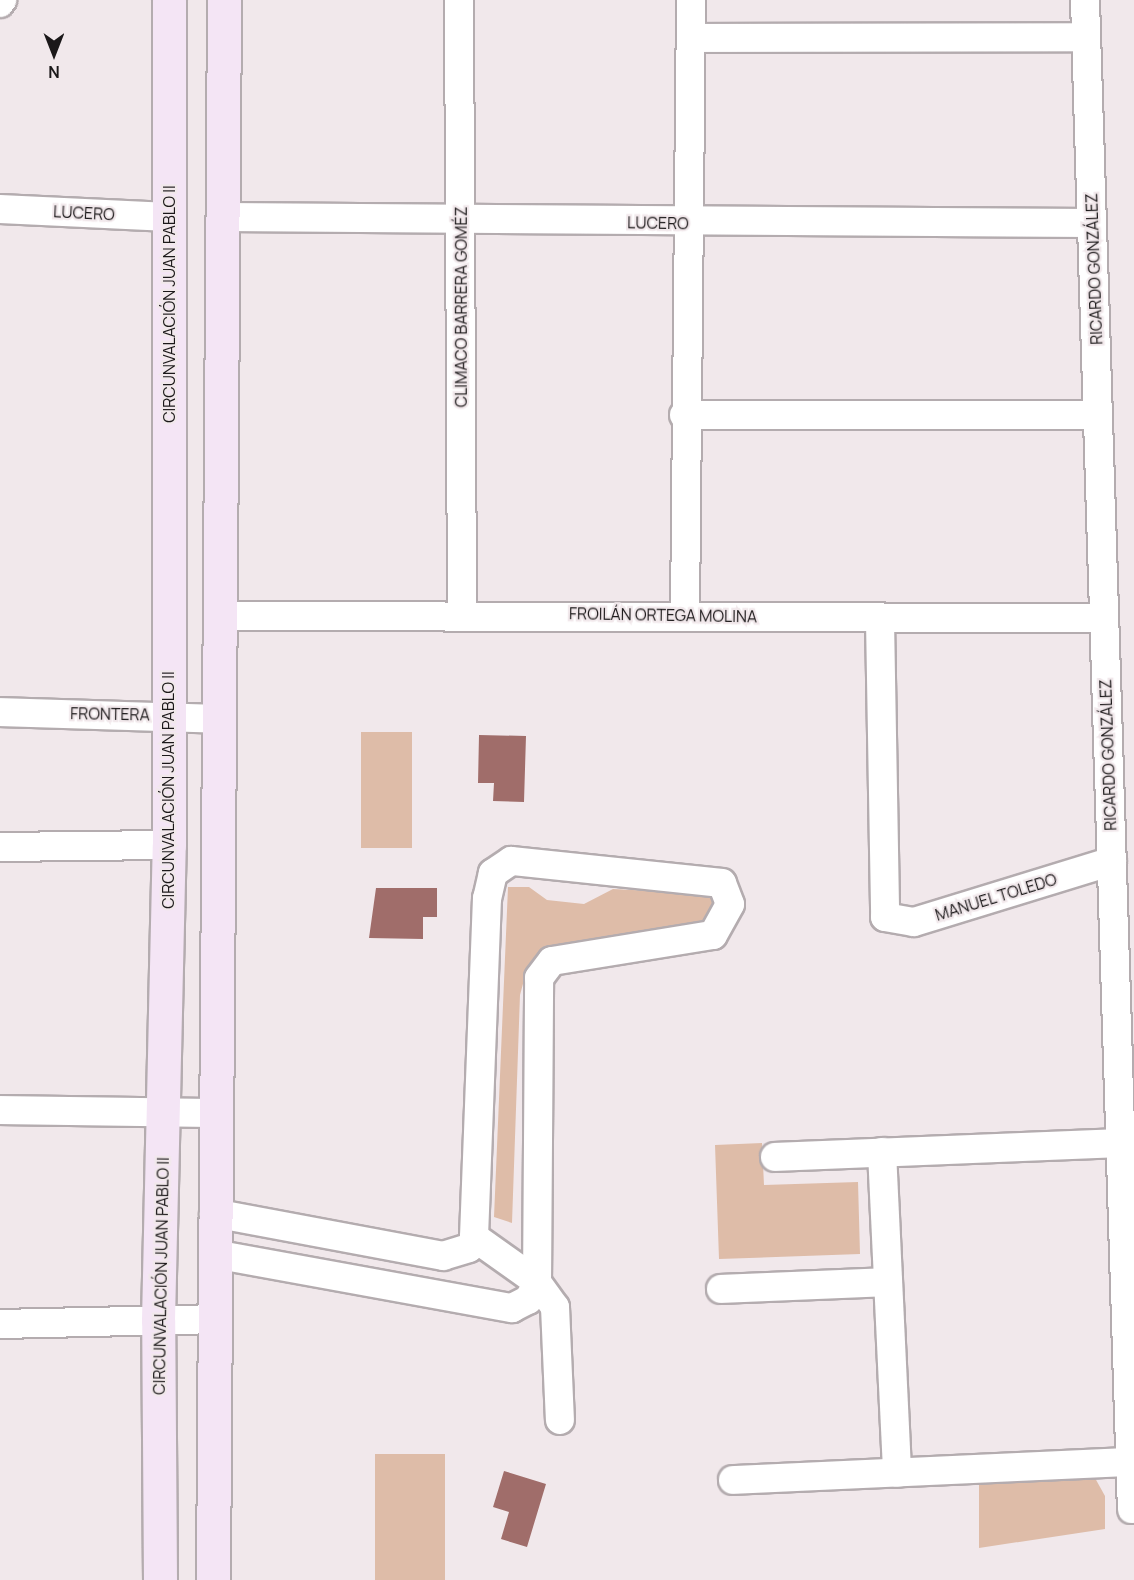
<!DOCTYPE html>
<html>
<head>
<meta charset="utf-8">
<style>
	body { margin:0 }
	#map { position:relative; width:1134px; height:1580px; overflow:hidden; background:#f1e8eb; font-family:Manrope,sans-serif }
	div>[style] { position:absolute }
	.green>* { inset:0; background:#debca8; transform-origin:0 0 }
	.building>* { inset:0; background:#a06d6a }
	.roads { filter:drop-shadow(2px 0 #b4acaf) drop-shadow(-2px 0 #b4acaf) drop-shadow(0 2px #b4acaf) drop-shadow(0 -2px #b4acaf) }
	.street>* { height:28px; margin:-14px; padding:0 14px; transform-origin:14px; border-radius:14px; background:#fff }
	.secondary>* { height:33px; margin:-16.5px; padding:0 16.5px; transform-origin:16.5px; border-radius:16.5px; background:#f4e5f5 }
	span { translate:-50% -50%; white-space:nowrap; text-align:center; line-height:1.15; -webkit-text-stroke:4.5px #f1e8eb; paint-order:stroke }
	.street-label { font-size:16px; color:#1b1819 }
	.north { position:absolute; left:24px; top:24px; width:60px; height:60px; -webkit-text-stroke:4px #f1e8eb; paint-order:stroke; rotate:180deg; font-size:16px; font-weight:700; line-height:24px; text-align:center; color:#1b1819 }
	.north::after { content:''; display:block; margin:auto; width:21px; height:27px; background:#1b1819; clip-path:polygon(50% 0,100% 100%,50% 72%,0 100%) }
</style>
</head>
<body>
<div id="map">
	<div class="green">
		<i style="left:361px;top:732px;width:51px;height:116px"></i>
		<i style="clip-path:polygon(508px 887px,529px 887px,547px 900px,584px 904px,613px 889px,711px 894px,717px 904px,705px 920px,544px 948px,527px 969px,520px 995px,512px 1223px,494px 1217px)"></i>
		<i style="clip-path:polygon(762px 1143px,764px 1185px,858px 1182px,860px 1254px,719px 1259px,715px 1145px)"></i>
		<i style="left:375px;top:1454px;width:70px;height:126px"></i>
		<i style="clip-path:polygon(1095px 1478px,1105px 1496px,1105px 1529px,979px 1548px,979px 1483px)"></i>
	</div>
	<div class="building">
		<i style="clip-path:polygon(479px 735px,526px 736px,524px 802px,493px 801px,494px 783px,478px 783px)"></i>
		<i style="clip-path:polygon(376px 888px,437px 888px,437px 917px,423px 917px,423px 939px,369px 938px)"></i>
		<i style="clip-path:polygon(504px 1471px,546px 1484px,527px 1547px,501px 1539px,509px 1512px,493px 1507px)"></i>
	</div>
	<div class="roads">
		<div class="street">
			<i style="left:459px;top:0;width:613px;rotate:89.72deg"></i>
			<i style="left:1085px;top:0;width:1510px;rotate:88.22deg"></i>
			<i style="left:0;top:3px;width:4px;rotate:-56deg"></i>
			<i style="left:691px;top:38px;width:395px;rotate:-0.1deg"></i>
			<i style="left:0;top:209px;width:169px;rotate:2.7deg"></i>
			<i style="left:224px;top:217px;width:868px;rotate:0.4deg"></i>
			<i style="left:684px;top:415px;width:414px"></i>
			<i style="left:685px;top:615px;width:615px;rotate:-89.44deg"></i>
			<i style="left:221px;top:616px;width:883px;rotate:0.13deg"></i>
			<i style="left:880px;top:620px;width:297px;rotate:89deg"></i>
			<i style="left:885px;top:917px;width:29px;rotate:10deg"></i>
			<i style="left:914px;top:922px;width:207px;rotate:-17.1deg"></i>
			<i style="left:0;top:712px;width:221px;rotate:1.8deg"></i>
			<i style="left:0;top:847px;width:169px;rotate:-0.7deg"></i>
			<i style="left:0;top:1110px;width:215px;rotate:0.8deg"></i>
			<i style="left:882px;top:1152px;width:321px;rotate:87.3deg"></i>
			<i style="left:775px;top:1157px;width:345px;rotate:-2.3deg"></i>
			<i style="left:474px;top:1237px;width:76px;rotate:35.4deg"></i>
			<i style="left:536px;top:1281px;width:32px;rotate:54deg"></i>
			<i style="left:555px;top:1307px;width:113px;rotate:87.5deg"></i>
			<i style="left:214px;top:1254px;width:303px;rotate:10.3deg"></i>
			<i style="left:512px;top:1308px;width:18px;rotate:-27deg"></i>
			<i style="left:528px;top:1300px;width:17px;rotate:-59deg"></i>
			<i style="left:537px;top:1285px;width:307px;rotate:-89.6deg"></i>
			<i style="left:539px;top:978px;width:21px;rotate:-53deg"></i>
			<i style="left:552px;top:961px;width:163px;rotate:-9.2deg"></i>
			<i style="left:713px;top:935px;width:35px;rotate:-61deg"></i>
			<i style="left:730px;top:904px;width:22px;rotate:-111deg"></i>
			<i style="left:722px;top:883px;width:212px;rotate:-174deg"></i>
			<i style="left:511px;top:861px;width:22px;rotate:146deg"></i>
			<i style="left:493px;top:873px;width:26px;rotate:103deg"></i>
			<i style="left:487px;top:898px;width:345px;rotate:92.2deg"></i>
			<i style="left:474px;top:1243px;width:7px;rotate:135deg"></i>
			<i style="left:469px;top:1248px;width:27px;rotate:163deg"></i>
			<i style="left:443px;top:1256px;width:233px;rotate:-169.4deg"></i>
			<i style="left:721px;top:1289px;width:167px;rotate:-2.4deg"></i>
			<i style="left:0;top:1324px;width:213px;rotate:-1.3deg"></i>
			<i style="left:733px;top:1480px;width:397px;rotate:-2.6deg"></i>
		</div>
		<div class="secondary">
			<i style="left:160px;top:1580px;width:260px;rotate:-90.4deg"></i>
			<i style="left:158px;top:1320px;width:475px;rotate:-88.7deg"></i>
			<i style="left:169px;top:845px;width:845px;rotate:-90deg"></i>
			<i style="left:213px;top:1580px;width:1580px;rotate:-89.6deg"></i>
		</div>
	</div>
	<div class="street-label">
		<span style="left:84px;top:213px;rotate:3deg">LUCERO</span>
		<span style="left:658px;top:223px;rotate:1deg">LUCERO</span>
		<span style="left:1094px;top:269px;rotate:-92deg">RICARDO GONZÁLEZ</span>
		<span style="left:169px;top:304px;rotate:-90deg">CIRCUNVALACIÓN JUAN PABLO II</span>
		<span style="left:461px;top:307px;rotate:-90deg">CLIMACO BARRERA GOMÉZ</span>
		<span style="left:663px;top:615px;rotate:1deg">FROILÁN ORTEGA MOLINA</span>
		<span style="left:110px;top:714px;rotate:1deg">FRONTERA</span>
		<span style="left:1108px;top:755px;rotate:-92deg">RICARDO GONZÁLEZ</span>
		<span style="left:168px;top:790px;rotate:-90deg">CIRCUNVALACIÓN JUAN PABLO II</span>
		<span style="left:996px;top:897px;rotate:-17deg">MANUEL TOLEDO</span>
		<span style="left:161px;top:1276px;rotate:-89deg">CIRCUNVALACIÓN JUAN PABLO II</span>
	</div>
	<div class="north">N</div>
</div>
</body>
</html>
